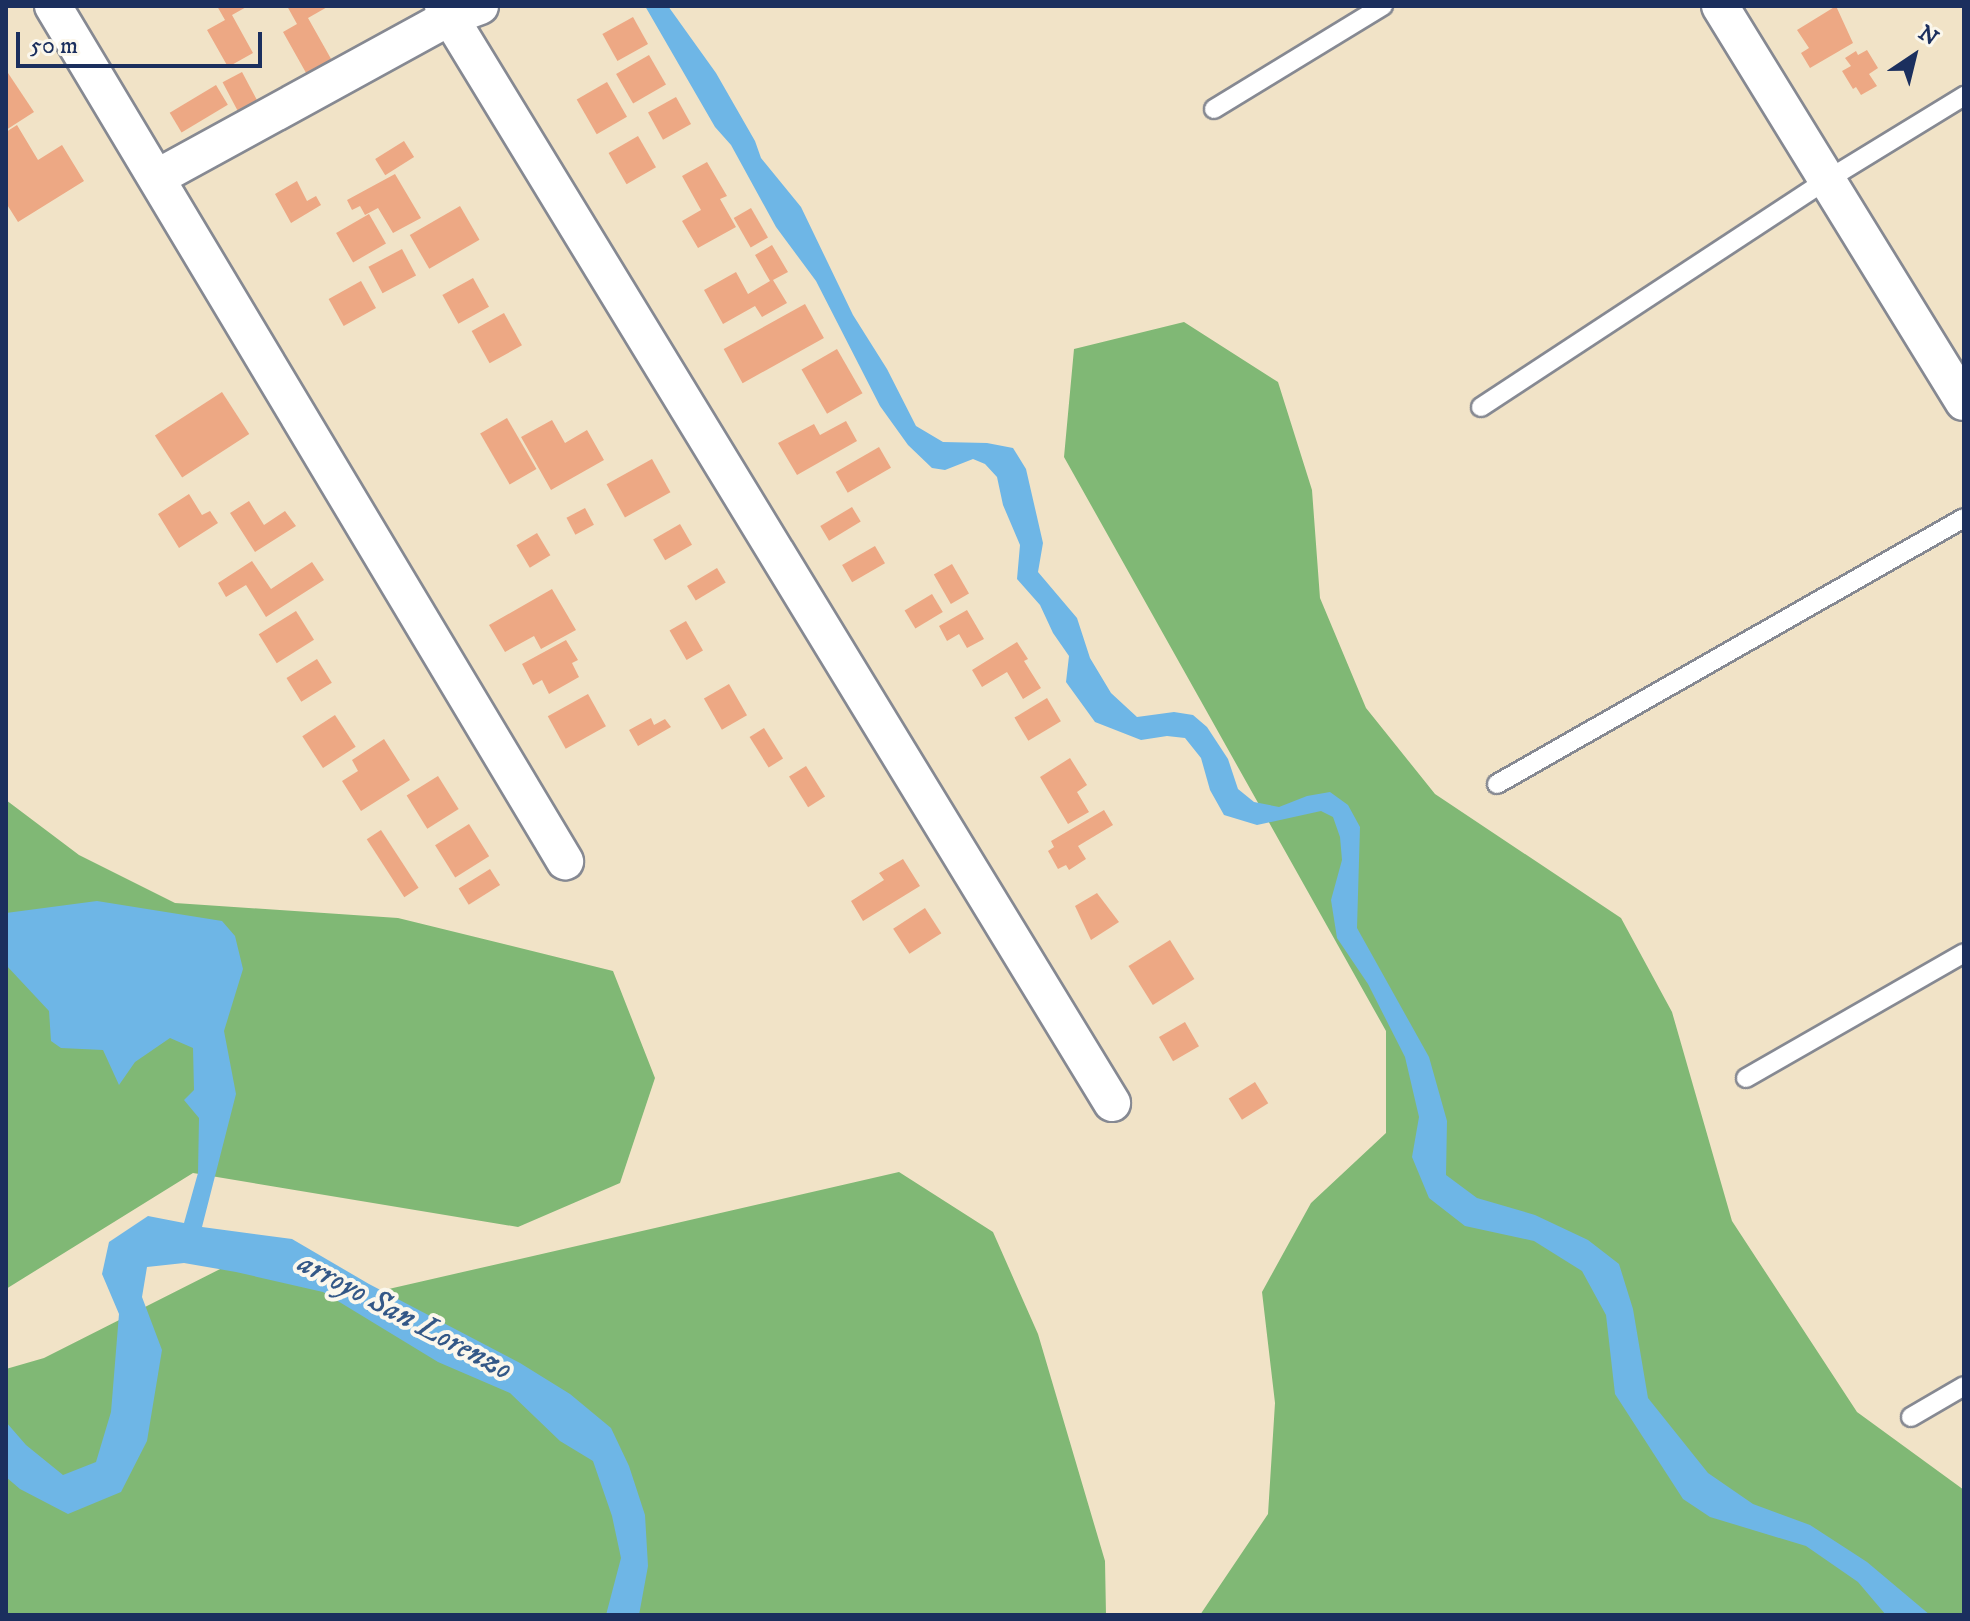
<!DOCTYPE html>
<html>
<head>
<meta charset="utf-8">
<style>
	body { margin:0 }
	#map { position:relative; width:1970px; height:1621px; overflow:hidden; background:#f1e3c7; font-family:"IM FELL DW Pica",serif }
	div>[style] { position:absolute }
	.forest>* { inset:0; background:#80b875 }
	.water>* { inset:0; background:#6eb6e6 }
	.building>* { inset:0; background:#eda884; transform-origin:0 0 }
	.roads { filter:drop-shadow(2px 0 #868992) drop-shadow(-2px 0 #868992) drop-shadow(0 2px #868992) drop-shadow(0 -2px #868992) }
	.service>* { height:18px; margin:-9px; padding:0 9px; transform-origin:9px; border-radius:9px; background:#fff }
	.minor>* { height:36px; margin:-18px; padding:0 18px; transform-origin:18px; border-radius:18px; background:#fff }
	span { translate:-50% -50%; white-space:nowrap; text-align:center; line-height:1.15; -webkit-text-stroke:8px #fbf7ec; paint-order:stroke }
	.water-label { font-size:32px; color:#345887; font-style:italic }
	.frame { position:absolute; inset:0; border:8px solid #1b2f5e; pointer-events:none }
	.north { position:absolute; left:1874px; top:16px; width:80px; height:80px; -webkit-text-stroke:6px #fbf7ec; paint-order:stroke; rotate:35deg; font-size:22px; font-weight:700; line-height:32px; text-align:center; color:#1b2f5e }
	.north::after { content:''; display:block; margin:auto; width:28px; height:36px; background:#1b2f5e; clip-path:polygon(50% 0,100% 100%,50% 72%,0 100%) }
	.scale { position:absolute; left:16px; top:32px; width:246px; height:36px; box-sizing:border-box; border:4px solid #1b2f5e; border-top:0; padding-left:10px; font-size:24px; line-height:28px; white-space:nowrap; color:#1b2f5e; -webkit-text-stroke:6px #fbf7ec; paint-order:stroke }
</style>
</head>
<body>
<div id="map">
	<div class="forest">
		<i style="clip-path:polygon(1184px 322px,1278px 382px,1312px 490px,1320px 598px,1366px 708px,1435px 794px,1621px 918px,1672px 1012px,1732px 1221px,1857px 1412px,1964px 1490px,1964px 1615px,1200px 1615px,1268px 1514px,1275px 1403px,1262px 1292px,1311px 1203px,1386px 1133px,1386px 1031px,1064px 457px,1074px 349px)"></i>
		<i style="clip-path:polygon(6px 800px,79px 855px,175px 903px,398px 918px,613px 971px,655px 1078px,620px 1183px,518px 1227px,193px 1173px,6px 1289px)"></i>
		<i style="clip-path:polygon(899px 1172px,993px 1232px,1038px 1334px,1105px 1561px,1106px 1615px,6px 1615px,6px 1369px,44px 1358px,236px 1261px,345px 1299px)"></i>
	</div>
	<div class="water">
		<i style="clip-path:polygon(645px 6px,668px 6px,716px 73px,755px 141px,761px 158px,801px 207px,853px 315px,887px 369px,916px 426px,943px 442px,987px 443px,1013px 448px,1026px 469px,1043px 543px,1038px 572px,1077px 618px,1090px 658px,1111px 693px,1137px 717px,1174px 712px,1193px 715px,1207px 727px,1228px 759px,1238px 789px,1254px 802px,1279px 807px,1307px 796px,1330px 792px,1348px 805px,1360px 827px,1357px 928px,1429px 1057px,1447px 1121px,1446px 1175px,1477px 1198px,1535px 1215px,1588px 1240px,1619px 1264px,1633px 1309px,1648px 1398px,1708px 1473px,1753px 1504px,1810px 1525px,1867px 1562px,1930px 1615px,1886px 1615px,1858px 1582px,1806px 1546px,1710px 1517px,1683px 1499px,1615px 1394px,1606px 1315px,1582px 1271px,1534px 1241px,1465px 1226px,1429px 1198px,1412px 1157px,1419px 1117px,1405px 1057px,1368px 984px,1337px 938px,1331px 900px,1342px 860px,1340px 837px,1333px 817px,1321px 811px,1257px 825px,1224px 815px,1210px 790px,1201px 758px,1185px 738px,1167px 736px,1141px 740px,1095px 722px,1066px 682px,1069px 656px,1053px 633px,1040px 605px,1017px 579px,1020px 545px,1003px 505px,997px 477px,985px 464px,973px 459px,945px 470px,932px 468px,908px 445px,880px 406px,816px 281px,776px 227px,731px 145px,715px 127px)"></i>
		<i style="clip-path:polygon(97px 901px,222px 921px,235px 936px,243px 969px,224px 1031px,236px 1094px,202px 1227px,292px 1239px,369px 1284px,520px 1363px,570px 1394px,611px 1428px,629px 1466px,645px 1515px,648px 1566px,639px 1615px,606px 1615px,621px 1558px,612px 1516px,593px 1461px,560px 1441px,510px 1393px,438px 1362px,323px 1292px,236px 1272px,184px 1263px,147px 1267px,142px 1297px,162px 1350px,147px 1441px,121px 1492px,68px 1514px,20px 1489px,6px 1477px,6px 1422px,26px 1445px,63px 1475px,96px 1462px,111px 1412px,119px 1314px,102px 1274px,109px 1242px,148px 1216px,184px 1223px,198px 1173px,199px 1118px,184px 1100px,194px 1090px,193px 1048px,170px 1038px,135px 1062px,119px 1085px,103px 1050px,61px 1048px,51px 1041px,49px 1011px,6px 965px,6px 913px)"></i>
	</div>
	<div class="building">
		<i style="clip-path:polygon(217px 6px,248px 6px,232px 15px,253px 53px,228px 67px,207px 30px,225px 20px)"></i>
		<i style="clip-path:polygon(287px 6px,329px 6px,308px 18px,339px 73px,314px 87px,283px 32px,297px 24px)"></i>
		<i style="clip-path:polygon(1836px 6px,1853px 43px,1810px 68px,1801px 53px,1809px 48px,1797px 30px)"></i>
		<i style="left:633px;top:17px;width:31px;height:35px;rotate:61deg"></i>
		<i style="clip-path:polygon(1867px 50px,1878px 68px,1869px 74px,1877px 86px,1861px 95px,1856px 87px,1853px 89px,1842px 71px,1851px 66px,1845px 58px,1856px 51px,1858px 55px)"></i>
		<i style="left:649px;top:55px;width:34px;height:38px;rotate:60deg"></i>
		<i style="left:242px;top:72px;width:42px;height:22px;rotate:62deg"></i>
		<i style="clip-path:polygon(8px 73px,34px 112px,6px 130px,6px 74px)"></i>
		<i style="left:607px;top:82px;width:40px;height:35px;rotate:60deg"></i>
		<i style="left:216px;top:85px;width:23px;height:54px;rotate:59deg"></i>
		<i style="left:676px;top:97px;width:31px;height:32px;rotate:61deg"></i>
		<i style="clip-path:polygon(17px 125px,38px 160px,62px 145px,84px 181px,18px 222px,6px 203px,6px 132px)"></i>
		<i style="left:638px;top:136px;width:36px;height:34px;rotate:60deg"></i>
		<i style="left:404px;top:141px;width:19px;height:34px;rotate:58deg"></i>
		<i style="clip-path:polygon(707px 162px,727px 196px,720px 199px,736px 227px,698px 248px,682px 221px,701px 210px,682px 176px)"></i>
		<i style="clip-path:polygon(395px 174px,421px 218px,393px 233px,378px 208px,365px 215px,360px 206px,352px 210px,347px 200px)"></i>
		<i style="clip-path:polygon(297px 181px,307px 201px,316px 196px,321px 205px,291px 223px,275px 194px)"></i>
		<i style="left:460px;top:206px;width:39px;height:58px;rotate:60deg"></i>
		<i style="left:751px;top:208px;width:34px;height:20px;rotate:60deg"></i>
		<i style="left:369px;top:214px;width:34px;height:38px;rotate:60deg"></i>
		<i style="clip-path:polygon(772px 245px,788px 272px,773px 280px,787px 303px,762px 317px,755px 306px,723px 324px,704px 290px,736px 272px,748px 294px,770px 281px,755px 255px)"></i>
		<i style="left:402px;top:249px;width:30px;height:38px;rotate:62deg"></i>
		<i style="left:473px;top:278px;width:33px;height:35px;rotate:61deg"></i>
		<i style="left:361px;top:281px;width:31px;height:37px;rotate:61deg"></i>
		<i style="left:805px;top:304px;width:39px;height:93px;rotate:61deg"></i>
		<i style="left:504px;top:313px;width:37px;height:37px;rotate:61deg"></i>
		<i style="left:837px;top:349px;width:51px;height:41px;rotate:60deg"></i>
		<i style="left:222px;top:392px;width:50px;height:80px;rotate:57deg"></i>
		<i style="left:507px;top:418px;width:59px;height:31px;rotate:60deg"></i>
		<i style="clip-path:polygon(552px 420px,565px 443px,587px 430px,604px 460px,551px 490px,521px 437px)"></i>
		<i style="clip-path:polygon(846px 421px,857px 441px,797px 475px,778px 443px,814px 424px,820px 435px)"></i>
		<i style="left:879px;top:447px;width:24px;height:50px;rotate:60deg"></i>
		<i style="left:652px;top:459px;width:38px;height:52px;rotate:61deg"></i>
		<i style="clip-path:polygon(189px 494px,202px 515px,210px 511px,218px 523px,179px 548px,158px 514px)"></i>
		<i style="clip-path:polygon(249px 501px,264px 525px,285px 511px,296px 526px,255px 552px,230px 513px)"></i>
		<i style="left:852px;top:507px;width:17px;height:37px;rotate:59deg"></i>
		<i style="left:585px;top:508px;width:19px;height:21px;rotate:62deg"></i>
		<i style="left:680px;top:524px;width:24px;height:31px;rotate:60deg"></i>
		<i style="left:537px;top:533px;width:26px;height:24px;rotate:59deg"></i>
		<i style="left:875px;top:546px;width:20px;height:38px;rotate:60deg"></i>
		<i style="clip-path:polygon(252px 561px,271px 589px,312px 562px,324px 580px,266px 617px,246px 585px,226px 597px,218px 583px)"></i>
		<i style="left:952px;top:564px;width:34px;height:21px;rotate:60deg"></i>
		<i style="left:717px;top:568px;width:17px;height:35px;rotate:59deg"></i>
		<i style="clip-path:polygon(552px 589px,576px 630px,541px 649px,534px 636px,505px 652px,489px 625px)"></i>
		<i style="left:932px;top:594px;width:21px;height:32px;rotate:59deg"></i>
		<i style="clip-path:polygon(967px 610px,984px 639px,967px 648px,959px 634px,947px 641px,939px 626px)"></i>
		<i style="left:296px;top:611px;width:34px;height:44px;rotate:58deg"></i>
		<i style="left:686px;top:621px;width:34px;height:19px;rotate:60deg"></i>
		<i style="clip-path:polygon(566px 640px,578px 660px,572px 663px,579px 677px,549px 694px,542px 680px,533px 685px,522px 664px)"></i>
		<i style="clip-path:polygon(1017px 642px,1028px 659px,1024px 661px,1041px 688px,1023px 699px,1007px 672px,982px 687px,972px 670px)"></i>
		<i style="left:317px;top:659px;width:28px;height:36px;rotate:58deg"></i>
		<i style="left:729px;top:684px;width:36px;height:29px;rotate:60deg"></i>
		<i style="left:588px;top:694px;width:37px;height:46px;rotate:61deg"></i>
		<i style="left:1047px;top:698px;width:27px;height:38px;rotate:59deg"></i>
		<i style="left:335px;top:715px;width:38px;height:39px;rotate:57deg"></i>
		<i style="clip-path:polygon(651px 718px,654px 725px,665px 719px,671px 727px,638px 746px,629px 730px)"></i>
		<i style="left:764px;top:728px;width:36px;height:17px;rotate:58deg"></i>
		<i style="clip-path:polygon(384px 739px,410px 780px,361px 811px,342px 781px,358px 771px,352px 760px)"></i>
		<i style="clip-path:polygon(1070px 758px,1087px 785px,1077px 792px,1089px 812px,1068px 824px,1040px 777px)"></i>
		<i style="left:806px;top:766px;width:36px;height:20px;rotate:58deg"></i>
		<i style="left:438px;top:776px;width:39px;height:37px;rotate:58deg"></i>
		<i style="clip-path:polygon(1104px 810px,1113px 825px,1078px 846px,1086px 859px,1069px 870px,1066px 865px,1058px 869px,1048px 851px,1054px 847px,1051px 841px)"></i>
		<i style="left:469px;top:824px;width:38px;height:40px;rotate:58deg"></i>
		<i style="left:381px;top:830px;width:69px;height:17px;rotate:57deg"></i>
		<i style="clip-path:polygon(903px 859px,920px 886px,863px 921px,851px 901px,884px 880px,879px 873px)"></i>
		<i style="left:490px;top:869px;width:19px;height:37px;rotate:58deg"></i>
		<i style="clip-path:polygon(1097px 893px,1119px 922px,1091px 940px,1075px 906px)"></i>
		<i style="left:925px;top:908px;width:30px;height:38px;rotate:57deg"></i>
		<i style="left:1170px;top:940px;width:46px;height:49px;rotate:58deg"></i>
		<i style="left:1185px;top:1022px;width:28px;height:30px;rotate:60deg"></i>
		<i style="left:1255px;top:1082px;width:25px;height:31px;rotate:58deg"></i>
	</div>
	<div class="roads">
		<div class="service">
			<i style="left:1214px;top:109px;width:198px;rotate:-31.4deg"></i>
			<i style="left:1481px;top:407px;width:414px;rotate:-33.3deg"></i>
			<i style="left:1827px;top:180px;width:161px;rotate:-31.5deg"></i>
			<i style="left:1497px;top:784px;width:537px;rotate:-29.67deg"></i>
			<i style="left:1746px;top:1078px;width:251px;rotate:-29.8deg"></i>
			<i style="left:1911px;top:1417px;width:61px;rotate:-30.3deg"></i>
		</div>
		<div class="minor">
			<i style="left:53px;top:6px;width:997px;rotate:59.09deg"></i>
			<i style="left:443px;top:6px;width:1285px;rotate:58.62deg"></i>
			<i style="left:1720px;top:6px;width:465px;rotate:58.4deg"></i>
			<i style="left:158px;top:177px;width:333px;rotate:-28.7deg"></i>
			<i style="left:450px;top:17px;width:32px;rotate:-20deg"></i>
		</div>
	</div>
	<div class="water-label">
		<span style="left:405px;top:1317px;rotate:28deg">arroyo San Lorenzo</span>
	</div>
	<div class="frame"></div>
	<div class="north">N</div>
	<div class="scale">50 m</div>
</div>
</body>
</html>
